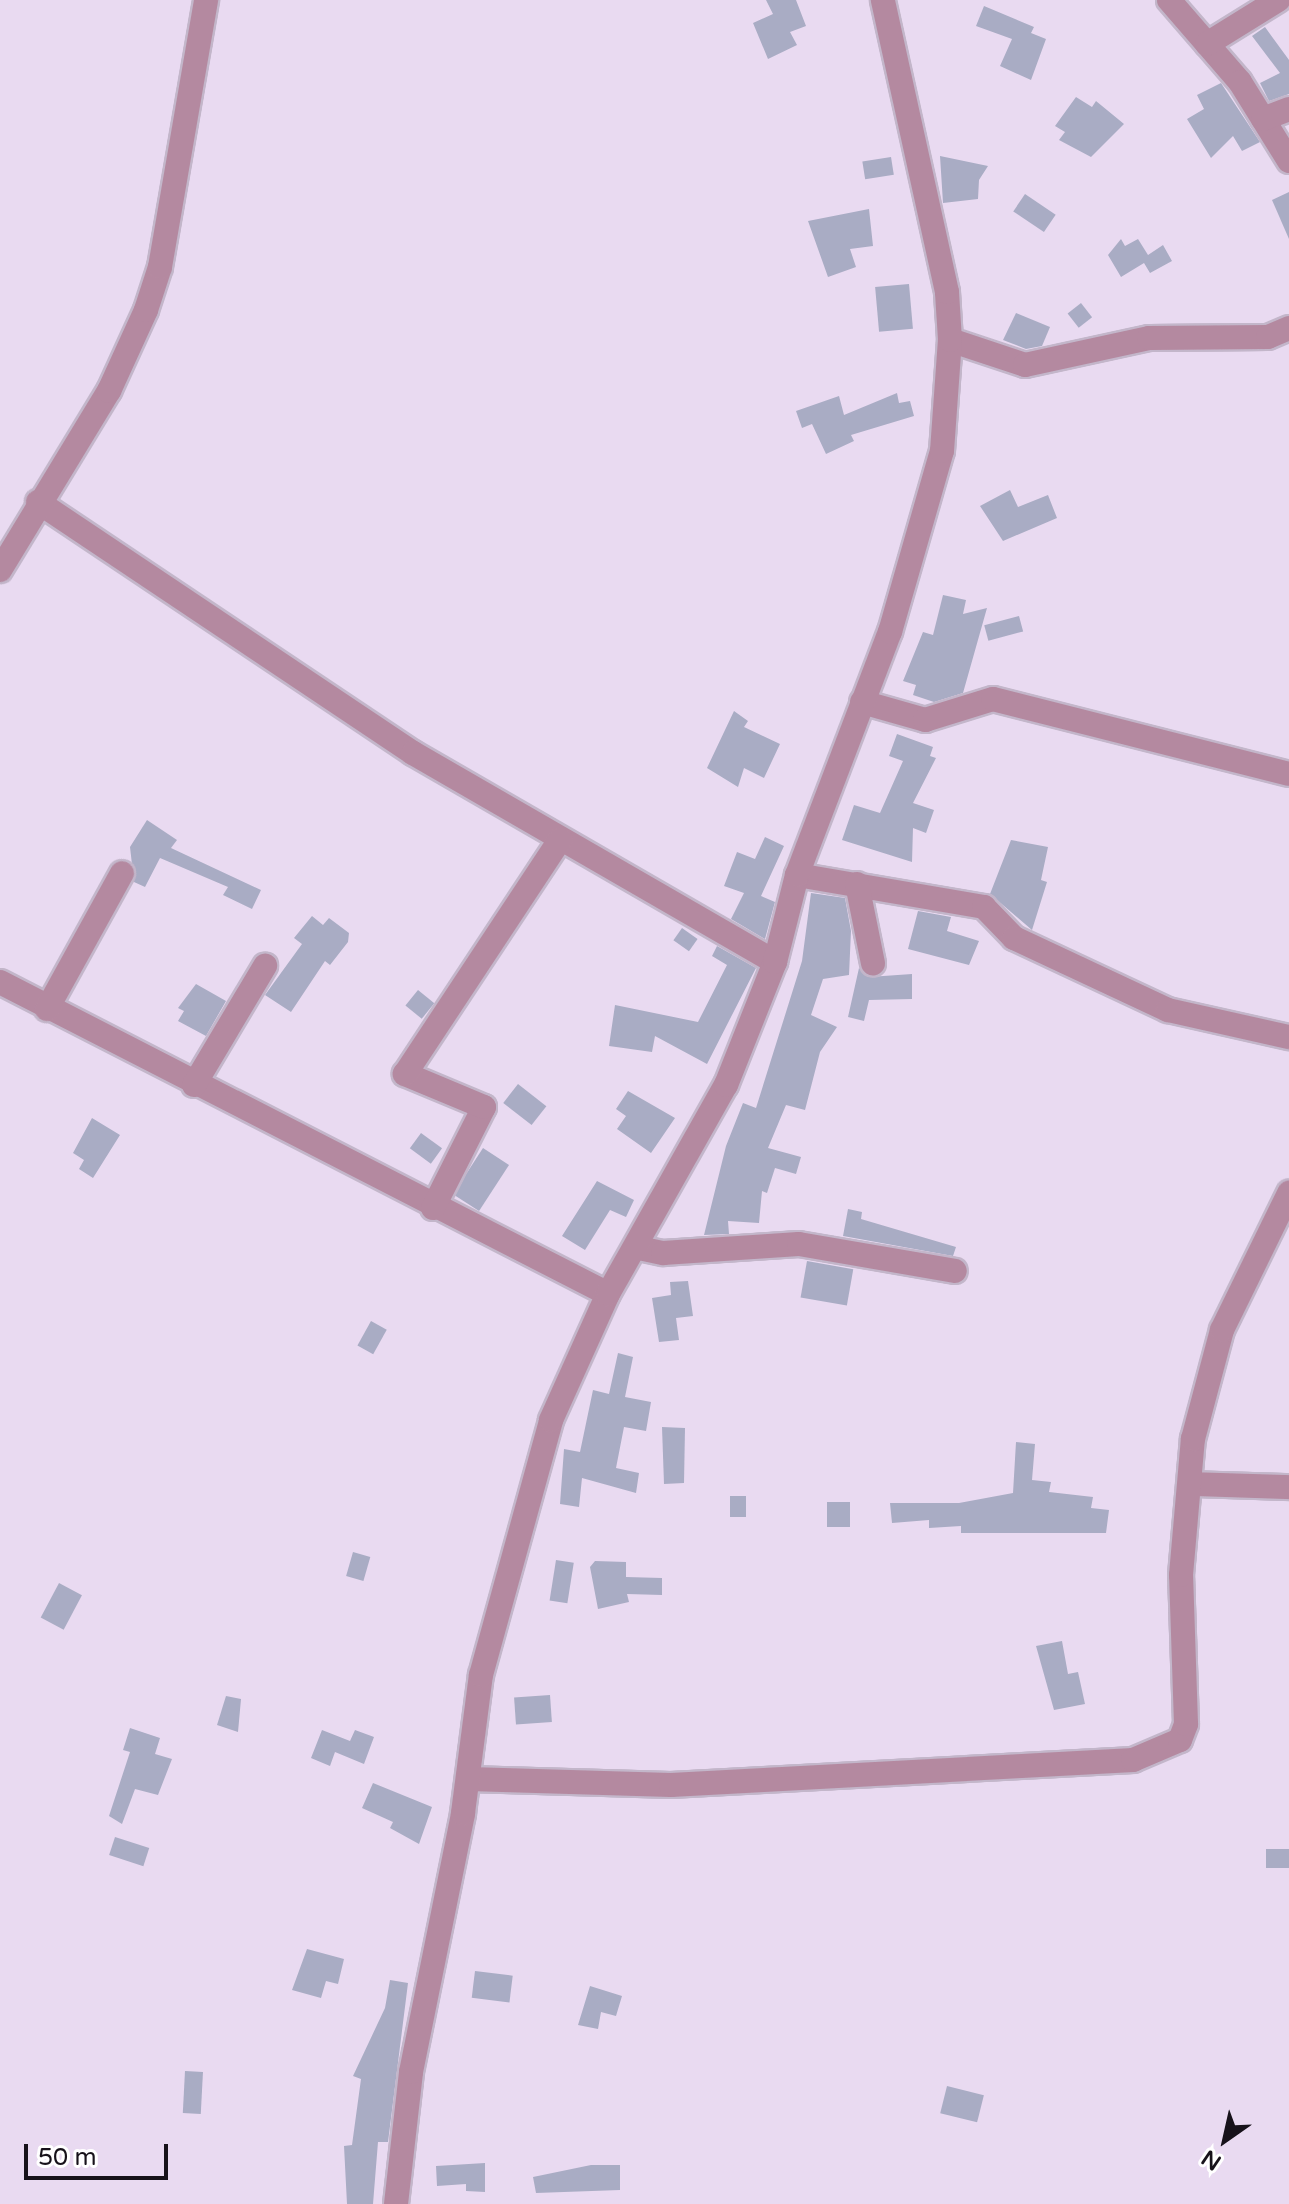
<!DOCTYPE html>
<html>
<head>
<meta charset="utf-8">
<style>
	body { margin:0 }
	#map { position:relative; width:1289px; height:2204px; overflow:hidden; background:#e9daf1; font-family:"Varela Round",sans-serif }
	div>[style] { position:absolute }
	.building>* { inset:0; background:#a9acc4; transform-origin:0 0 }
	.roads { filter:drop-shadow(2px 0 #c3b6ca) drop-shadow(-2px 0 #c3b6ca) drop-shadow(0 2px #c3b6ca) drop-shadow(0 -2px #c3b6ca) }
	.minor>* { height:24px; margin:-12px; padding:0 12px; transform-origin:12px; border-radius:12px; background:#b489a0 }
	span { translate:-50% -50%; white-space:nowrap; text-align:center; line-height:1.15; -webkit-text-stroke:8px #fff; paint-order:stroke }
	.north { position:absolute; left:1185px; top:2100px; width:80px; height:80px; -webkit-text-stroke:6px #fff; paint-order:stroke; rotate:214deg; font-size:22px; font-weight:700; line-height:32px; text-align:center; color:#17121a }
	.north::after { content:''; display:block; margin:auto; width:28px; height:36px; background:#17121a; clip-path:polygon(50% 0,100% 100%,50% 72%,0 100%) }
	.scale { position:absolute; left:24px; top:2144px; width:144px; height:36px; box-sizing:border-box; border:4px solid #17121a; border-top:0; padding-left:10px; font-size:24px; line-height:28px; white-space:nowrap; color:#17121a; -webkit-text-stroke:6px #fff; paint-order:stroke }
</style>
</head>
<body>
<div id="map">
	<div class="building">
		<i style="clip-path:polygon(766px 0,796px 0,806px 26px,790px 32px,797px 45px,768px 59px,753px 23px,773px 14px)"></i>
		<i style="clip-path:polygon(984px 6px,1034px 27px,1031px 33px,1046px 39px,1031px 80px,1000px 66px,1012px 39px,976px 26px)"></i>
		<i style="clip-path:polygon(1265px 27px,1289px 60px,1289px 94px,1269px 101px,1260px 83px,1280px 73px,1252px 36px)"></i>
		<i style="clip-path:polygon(1221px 83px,1260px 142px,1242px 151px,1233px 136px,1211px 158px,1187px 119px,1204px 109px,1197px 95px)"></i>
		<i style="clip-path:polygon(1076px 97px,1092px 107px,1096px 101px,1124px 124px,1091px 157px,1059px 140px,1065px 132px,1055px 126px)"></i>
		<i style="clip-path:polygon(940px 156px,988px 166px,979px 180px,978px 199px,943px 203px)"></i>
		<i style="left:891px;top:157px;width:18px;height:29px;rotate:81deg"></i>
		<i style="clip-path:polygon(1289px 192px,1289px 239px,1272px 200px)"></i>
		<i style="left:1025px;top:194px;width:37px;height:21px;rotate:34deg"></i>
		<i style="clip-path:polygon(869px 209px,873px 246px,850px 249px,856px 267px,828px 277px,808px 221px)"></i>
		<i style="clip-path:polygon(1121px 239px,1125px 246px,1138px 239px,1148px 255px,1163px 245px,1172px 261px,1150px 273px,1144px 263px,1121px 277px,1108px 255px)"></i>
		<i style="left:909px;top:284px;width:45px;height:34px;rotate:85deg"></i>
		<i style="left:1081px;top:303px;width:18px;height:17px;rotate:52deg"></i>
		<i style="clip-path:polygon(1016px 313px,1050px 327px,1042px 346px,1026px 349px,1003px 340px)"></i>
		<i style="clip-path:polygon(897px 393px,899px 403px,910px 401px,914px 416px,851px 435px,854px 441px,826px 454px,812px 424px,802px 428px,796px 411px,839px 396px,844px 415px)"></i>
		<i style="clip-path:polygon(1010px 490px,1018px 507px,1048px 495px,1057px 518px,1003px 541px,980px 506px)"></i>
		<i style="clip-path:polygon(943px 595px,966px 600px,963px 614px,987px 608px,963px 693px,934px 702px,913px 695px,916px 685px,903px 681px,923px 632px,933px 635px)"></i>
		<i style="left:1019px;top:616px;width:16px;height:36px;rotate:75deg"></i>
		<i style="clip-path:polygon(734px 711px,748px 721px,744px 727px,780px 744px,764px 778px,744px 768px,738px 787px,707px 768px)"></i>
		<i style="clip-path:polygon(897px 734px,933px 747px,930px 756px,936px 758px,913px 803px,934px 810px,926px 833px,913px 828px,912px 862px,842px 840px,854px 805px,880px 813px,903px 761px,889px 756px)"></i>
		<i style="clip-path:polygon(147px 820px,177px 840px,171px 848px,261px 890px,252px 909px,223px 895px,228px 887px,160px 858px,145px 887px,134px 882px,130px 847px)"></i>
		<i style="clip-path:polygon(765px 837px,784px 846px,761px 896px,775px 902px,765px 939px,731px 919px,744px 893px,724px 886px,737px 852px,755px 859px)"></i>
		<i style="clip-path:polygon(1011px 840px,1048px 847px,1041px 880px,1047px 882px,1032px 930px,990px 894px)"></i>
		<i style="clip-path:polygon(811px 893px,845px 898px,851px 931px,849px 975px,823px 979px,811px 1015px,837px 1027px,820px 1052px,805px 1110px,786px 1105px,768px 1148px,801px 1157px,796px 1174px,775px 1168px,767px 1193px,762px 1191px,759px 1223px,728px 1221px,729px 1234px,704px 1235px,726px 1146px,743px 1103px,756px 1108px,802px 961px)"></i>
		<i style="clip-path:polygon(918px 911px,951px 917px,947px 931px,979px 941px,969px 965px,908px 949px)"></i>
		<i style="clip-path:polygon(312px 916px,323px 925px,329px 918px,349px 933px,348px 942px,330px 965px,325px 961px,291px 1012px,265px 995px,302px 944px,294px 938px)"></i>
		<i style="left:682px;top:928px;width:19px;height:15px;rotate:35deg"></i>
		<i style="clip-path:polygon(717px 946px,756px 968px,707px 1064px,655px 1036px,652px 1052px,609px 1046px,615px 1005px,698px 1022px,727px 965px,712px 956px)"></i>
		<i style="clip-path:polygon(859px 968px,869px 977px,912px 974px,912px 999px,869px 1000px,864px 1021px,848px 1017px)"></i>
		<i style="clip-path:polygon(196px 984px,226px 1001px,206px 1036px,178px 1021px,184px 1011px,178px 1008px)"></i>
		<i style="left:418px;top:990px;width:21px;height:20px;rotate:39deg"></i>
		<i style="left:518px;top:1084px;width:36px;height:24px;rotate:38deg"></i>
		<i style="clip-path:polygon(628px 1091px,675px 1118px,651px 1153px,617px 1129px,626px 1116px,616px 1109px)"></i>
		<i style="clip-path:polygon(92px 1118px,120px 1135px,93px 1178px,79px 1169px,84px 1160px,73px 1153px)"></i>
		<i style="left:421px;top:1133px;width:26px;height:19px;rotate:36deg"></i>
		<i style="left:483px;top:1148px;width:31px;height:55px;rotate:33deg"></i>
		<i style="clip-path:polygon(597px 1181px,634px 1200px,626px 1217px,610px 1210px,585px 1250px,562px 1236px)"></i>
		<i style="clip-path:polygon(848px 1209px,862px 1212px,861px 1219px,956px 1247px,953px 1256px,843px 1236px)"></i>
		<i style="left:807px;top:1261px;width:47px;height:37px;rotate:10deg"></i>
		<i style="clip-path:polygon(688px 1281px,693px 1316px,676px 1318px,679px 1340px,659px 1342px,652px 1298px,671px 1295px,670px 1282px)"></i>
		<i style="left:371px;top:1321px;width:18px;height:28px;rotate:29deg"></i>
		<i style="clip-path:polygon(618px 1353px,633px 1357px,625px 1397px,651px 1402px,646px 1431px,624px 1427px,616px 1468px,639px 1473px,636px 1493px,582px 1478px,579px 1507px,560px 1504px,564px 1449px,580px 1452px,593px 1390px,609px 1394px)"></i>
		<i style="clip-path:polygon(662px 1427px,685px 1428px,684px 1483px,664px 1484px)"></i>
		<i style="clip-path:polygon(1016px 1442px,1035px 1444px,1032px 1480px,1051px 1482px,1049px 1492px,1093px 1497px,1091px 1508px,1109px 1510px,1106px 1533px,961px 1533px,961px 1526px,929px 1528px,929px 1520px,892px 1523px,890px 1503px,959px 1503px,1013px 1493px)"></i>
		<i style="left:730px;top:1496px;width:16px;height:21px"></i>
		<i style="left:827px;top:1502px;width:23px;height:25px"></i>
		<i style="left:353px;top:1552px;width:18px;height:25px;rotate:16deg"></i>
		<i style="left:556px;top:1560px;width:18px;height:41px;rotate:9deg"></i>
		<i style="clip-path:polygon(595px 1561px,626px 1562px,626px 1577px,662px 1578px,662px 1595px,627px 1594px,629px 1602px,598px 1609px,590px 1567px)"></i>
		<i style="left:59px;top:1583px;width:26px;height:39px;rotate:28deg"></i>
		<i style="clip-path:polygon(1062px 1641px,1068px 1674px,1078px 1672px,1085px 1704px,1054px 1710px,1036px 1646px)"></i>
		<i style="left:550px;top:1695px;width:27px;height:36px;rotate:86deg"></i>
		<i style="clip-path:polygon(226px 1696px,241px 1699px,238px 1732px,217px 1725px)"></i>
		<i style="clip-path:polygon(130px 1728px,160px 1738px,155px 1754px,172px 1759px,158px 1795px,135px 1789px,122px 1824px,109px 1816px,130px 1752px,123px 1750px)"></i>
		<i style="clip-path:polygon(322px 1730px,350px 1741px,355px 1730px,374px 1737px,364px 1764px,335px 1752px,330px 1766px,311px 1758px)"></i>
		<i style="clip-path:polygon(373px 1783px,432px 1807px,419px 1844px,390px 1828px,393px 1822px,362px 1808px)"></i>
		<i style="left:115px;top:1837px;width:36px;height:19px;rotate:18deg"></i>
		<i style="left:1266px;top:1849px;width:23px;height:19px"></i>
		<i style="clip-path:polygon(307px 1949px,344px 1959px,338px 1984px,326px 1981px,321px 1998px,292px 1990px)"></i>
		<i style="left:475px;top:1971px;width:38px;height:27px;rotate:7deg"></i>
		<i style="clip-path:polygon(390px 1980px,408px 1983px,388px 2142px,378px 2142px,373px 2204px,347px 2204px,344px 2146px,352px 2145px,361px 2079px,353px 2076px,385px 2008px)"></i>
		<i style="clip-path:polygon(590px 1986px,622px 1996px,616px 2016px,601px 2012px,598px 2029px,578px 2025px)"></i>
		<i style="left:185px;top:2071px;width:18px;height:42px;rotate:3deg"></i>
		<i style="left:947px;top:2086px;width:38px;height:28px;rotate:14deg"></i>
		<i style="clip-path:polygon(485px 2163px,485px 2192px,466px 2191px,466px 2184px,437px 2186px,436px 2166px)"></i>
		<i style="clip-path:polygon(591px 2165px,620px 2165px,620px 2190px,536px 2193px,533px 2177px)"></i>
	</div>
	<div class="roads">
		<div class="minor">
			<i style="left:1169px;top:0;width:108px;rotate:49.1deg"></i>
			<i style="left:1240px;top:82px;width:93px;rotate:58.2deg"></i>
			<i style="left:1207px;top:44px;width:84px;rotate:-31.8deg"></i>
			<i style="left:1263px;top:119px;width:28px;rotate:-21deg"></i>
			<i style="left:950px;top:340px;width:79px;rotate:18.4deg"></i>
			<i style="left:1025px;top:365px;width:127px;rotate:-12.3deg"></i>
			<i style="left:1149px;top:338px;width:119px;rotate:-0.5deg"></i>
			<i style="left:1268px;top:337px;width:23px;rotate:-23deg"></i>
			<i style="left:38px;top:502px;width:451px;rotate:33.8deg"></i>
			<i style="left:413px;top:753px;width:418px;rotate:30deg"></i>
			<i style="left:0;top:570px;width:210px;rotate:-58.7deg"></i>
			<i style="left:109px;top:391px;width:89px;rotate:-65.4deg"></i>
			<i style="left:146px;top:310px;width:45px;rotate:-72deg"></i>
			<i style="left:160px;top:267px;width:271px;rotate:-80.2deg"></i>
			<i style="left:862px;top:702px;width:66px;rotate:15.9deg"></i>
			<i style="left:925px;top:720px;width:71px;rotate:-17.2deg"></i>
			<i style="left:993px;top:699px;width:305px;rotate:14.2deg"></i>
			<i style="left:797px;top:875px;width:190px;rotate:9.7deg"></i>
			<i style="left:984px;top:907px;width:43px;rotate:45.9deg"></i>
			<i style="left:1014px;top:938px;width:170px;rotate:25.1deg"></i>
			<i style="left:1168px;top:1010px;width:124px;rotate:12.6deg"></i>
			<i style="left:857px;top:884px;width:81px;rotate:78.6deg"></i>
			<i style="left:0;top:982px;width:683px;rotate:27.16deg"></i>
			<i style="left:47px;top:1009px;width:155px;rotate:-61.1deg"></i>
			<i style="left:194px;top:1085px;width:139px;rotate:-59.2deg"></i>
			<i style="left:433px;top:1208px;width:113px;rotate:-63.2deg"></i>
			<i style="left:484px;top:1107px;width:86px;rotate:-157.3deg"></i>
			<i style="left:405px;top:1074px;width:281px;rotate:-56.5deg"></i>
			<i style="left:639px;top:1248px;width:25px;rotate:12deg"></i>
			<i style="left:663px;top:1253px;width:136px;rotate:-3.8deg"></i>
			<i style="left:799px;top:1244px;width:158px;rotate:9.8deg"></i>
			<i style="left:1192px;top:1484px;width:97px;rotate:1.8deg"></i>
			<i style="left:469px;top:1779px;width:202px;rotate:1.7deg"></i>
			<i style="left:671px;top:1785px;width:463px;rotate:-3.1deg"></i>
			<i style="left:1133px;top:1760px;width:51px;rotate:-23.1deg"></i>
			<i style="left:1180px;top:1740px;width:17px;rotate:-69deg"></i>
			<i style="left:1186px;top:1724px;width:149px;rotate:-91.9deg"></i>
			<i style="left:1181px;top:1575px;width:137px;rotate:-85deg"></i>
			<i style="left:1193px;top:1439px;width:113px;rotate:-75.1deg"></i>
			<i style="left:1222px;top:1330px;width:153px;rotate:-63.9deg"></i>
			<i style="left:396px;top:2204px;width:133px;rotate:-83.5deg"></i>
			<i style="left:411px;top:2072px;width:264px;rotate:-78.6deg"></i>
			<i style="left:463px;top:1813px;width:139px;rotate:-82.6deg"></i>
			<i style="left:481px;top:1675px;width:264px;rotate:-74.6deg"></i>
			<i style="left:551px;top:1420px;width:138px;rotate:-65.7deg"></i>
			<i style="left:608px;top:1294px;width:240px;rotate:-60.6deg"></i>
			<i style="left:726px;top:1085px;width:132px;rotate:-68.3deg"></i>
			<i style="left:775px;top:962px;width:90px;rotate:-75.8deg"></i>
			<i style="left:797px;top:875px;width:260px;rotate:-69.1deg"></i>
			<i style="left:890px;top:632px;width:188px;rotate:-74deg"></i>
			<i style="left:942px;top:451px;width:111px;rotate:-85.9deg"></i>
			<i style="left:950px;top:340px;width:48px;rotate:-93.6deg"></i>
			<i style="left:947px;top:292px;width:299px;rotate:-102.4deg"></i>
		</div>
	</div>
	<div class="north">N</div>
	<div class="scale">50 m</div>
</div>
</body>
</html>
